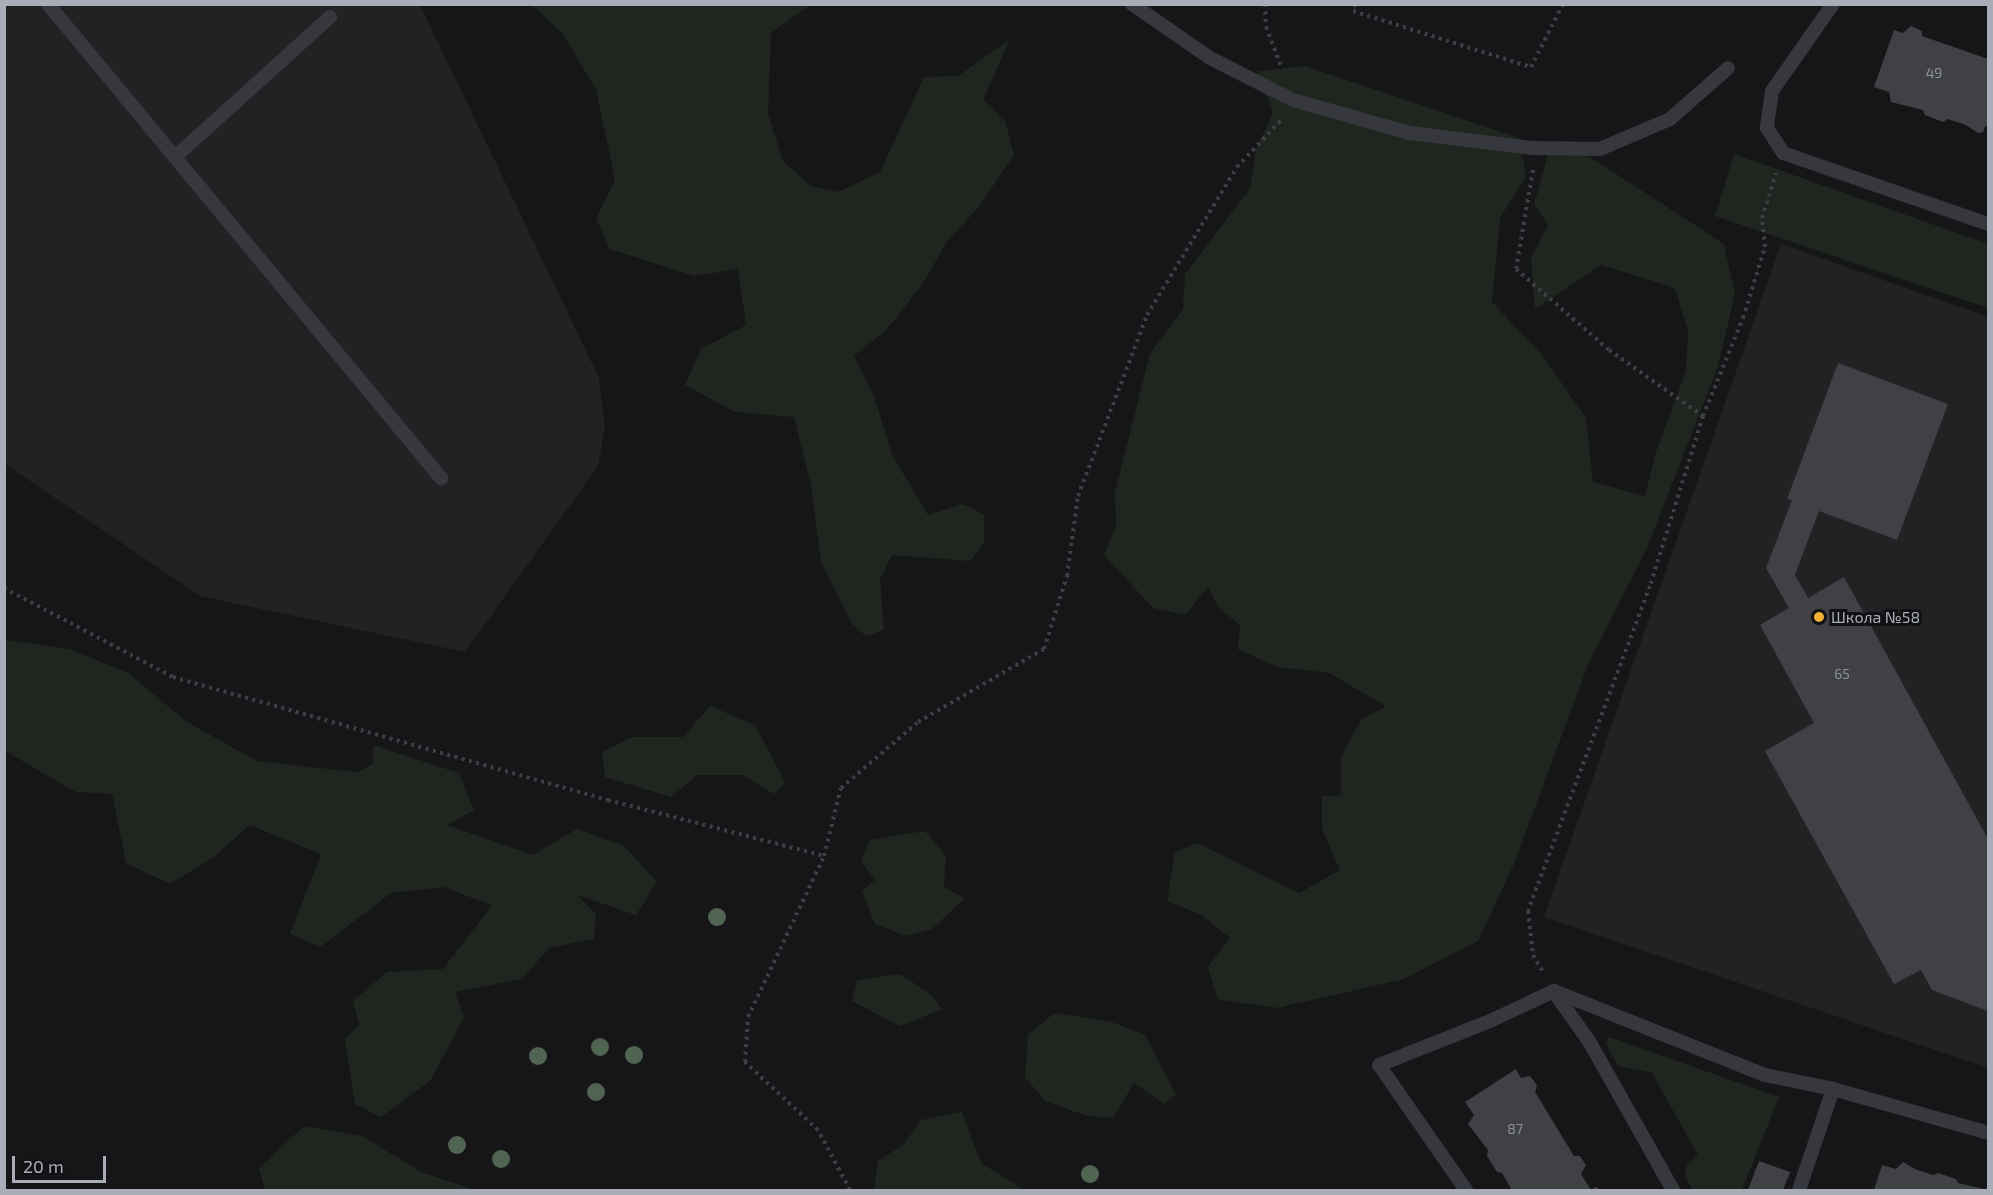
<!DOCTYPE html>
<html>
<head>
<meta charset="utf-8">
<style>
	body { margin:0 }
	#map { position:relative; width:1993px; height:1195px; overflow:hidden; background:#161618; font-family:"Exo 2",sans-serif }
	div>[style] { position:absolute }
	.built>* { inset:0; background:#222225 }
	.green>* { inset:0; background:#1e261f }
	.building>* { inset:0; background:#404145 }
	.path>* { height:4px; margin-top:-2px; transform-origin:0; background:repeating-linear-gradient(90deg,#3d3f44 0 3px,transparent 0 7.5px) }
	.service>* { height:14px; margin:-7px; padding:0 7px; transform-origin:7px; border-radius:7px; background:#37383d }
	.trees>* { width:18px; height:18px; margin:-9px; border-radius:50%; background:#506452 }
	.dots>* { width:16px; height:16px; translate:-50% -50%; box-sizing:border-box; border:3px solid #111113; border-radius:50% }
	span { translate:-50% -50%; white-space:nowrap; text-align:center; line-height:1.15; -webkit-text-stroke:6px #111113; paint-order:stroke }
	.number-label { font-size:14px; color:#8e929b }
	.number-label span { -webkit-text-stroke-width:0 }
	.poi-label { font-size:16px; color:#a8adb8 }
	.left { translate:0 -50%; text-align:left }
	.frame { position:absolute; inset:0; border:6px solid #a8adb8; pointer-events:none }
	.scale { position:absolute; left:12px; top:1156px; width:94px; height:27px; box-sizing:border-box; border:3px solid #a8adb8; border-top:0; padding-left:8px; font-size:18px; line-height:21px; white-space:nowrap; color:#a8adb8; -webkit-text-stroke:4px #111113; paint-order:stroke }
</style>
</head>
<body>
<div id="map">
	<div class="built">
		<i style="clip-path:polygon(4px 5px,420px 5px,599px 378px,605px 426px,598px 466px,465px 652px,200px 596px,5px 464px)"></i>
		<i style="clip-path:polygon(1781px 244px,1988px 317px,1988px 1068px,1544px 917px)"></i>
	</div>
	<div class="green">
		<i style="clip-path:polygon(532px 5px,810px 5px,771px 33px,768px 114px,783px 161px,811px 186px,838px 192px,880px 172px,924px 77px,958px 76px,1010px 39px,983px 100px,1005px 120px,1014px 155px,978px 208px,947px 241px,923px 284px,886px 330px,854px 356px,874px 396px,892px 455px,928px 515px,963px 504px,984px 515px,984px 542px,970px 561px,892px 555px,880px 579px,884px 630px,866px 636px,852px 624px,821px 561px,811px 486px,794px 417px,735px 412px,685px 385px,701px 349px,746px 325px,738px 269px,694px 276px,610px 249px,596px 219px,615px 180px,596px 89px,562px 33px)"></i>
		<i style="clip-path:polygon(1305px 66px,1519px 138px,1526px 176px,1500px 218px,1492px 302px,1542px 355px,1586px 418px,1593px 482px,1645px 496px,1656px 452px,1686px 371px,1688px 331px,1675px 288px,1601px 265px,1535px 309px,1531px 259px,1548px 225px,1534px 204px,1550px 147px,1590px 157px,1724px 244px,1735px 294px,1717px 369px,1647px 548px,1588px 665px,1514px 864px,1478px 941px,1404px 979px,1277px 1008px,1218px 1000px,1208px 967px,1230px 938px,1202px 915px,1167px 901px,1175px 852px,1197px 843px,1299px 893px,1340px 870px,1322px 829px,1322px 796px,1341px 795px,1341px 757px,1361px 720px,1386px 706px,1329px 673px,1277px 667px,1238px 649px,1240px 625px,1219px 608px,1208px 587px,1185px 615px,1153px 608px,1104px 555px,1116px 527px,1115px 492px,1150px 354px,1183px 309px,1185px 274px,1250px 189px,1256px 150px,1273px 112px,1257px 71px)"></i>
		<i style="clip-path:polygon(1734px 154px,1988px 244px,1988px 308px,1715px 216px)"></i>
		<i style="clip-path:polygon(5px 640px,70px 649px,128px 673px,187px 722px,257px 761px,356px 772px,373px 764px,373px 745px,459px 773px,474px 810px,447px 825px,533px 855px,577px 829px,624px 846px,657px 882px,636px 915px,577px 895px,596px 914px,594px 939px,549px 948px,522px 979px,455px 992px,464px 1018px,430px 1081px,381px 1117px,355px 1104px,345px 1040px,359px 1024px,353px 1001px,387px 972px,443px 969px,492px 905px,443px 887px,391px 893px,320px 947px,290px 934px,321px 854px,250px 825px,212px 858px,170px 884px,126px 863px,112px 794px,76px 792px,5px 751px)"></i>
		<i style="clip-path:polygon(710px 706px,755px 725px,785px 782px,774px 794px,743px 775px,697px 775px,671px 797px,605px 777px,602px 752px,632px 737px,683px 737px)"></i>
		<i style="clip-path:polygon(925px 831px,946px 856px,944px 887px,965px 898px,932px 929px,906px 936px,875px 924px,862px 891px,875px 880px,861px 861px,869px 840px)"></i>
		<i style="clip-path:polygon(900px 974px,929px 993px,942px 1009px,900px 1026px,852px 1001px,857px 980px)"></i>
		<i style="clip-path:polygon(1054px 1013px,1109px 1021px,1145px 1035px,1176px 1094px,1164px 1104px,1134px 1083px,1113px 1118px,1087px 1116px,1045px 1101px,1025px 1077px,1028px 1035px)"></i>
		<i style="clip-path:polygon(1609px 1037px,1779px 1097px,1742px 1190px,1692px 1190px,1685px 1174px,1687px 1165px,1698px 1155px,1652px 1073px,1618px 1066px,1606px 1044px)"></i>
		<i style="clip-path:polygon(962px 1112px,981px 1163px,1024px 1190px,874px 1190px,878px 1161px,904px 1144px,921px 1120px)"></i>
		<i style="clip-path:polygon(304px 1126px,362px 1136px,421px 1172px,475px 1190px,265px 1190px,259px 1168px)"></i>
	</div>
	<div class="building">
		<i style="clip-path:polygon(1911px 26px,1922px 31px,1922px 36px,1988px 59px,1988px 127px,1985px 126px,1983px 132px,1978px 133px,1966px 125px,1948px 119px,1943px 122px,1925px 115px,1923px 110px,1891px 102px,1889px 92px,1874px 87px,1894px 30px,1903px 33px)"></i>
		<i style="clip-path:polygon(1838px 363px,1948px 404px,1897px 540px,1819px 511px,1795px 575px,1808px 598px,1844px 577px,1988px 839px,1988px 1011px,1932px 990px,1921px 970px,1894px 984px,1765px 751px,1814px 723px,1760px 625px,1789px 608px,1766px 568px,1792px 500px,1787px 499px)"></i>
		<i style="clip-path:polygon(1516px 1069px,1521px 1078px,1530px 1076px,1537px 1085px,1535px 1092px,1574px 1156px,1580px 1156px,1586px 1165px,1581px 1174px,1591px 1190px,1595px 1187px,1602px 1190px,1512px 1190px,1502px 1173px,1497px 1172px,1487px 1156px,1488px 1150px,1468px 1124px,1474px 1115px,1465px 1102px)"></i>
		<i style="clip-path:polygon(1759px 1161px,1790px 1172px,1783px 1190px,1748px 1190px)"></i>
		<i style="clip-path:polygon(1903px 1162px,1915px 1169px,1933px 1175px,1938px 1173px,1956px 1179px,1958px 1183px,1988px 1190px,1874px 1190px,1882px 1165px,1896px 1169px)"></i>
	</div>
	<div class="path">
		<i style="left:1265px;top:4px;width:23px;rotate:88deg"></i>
		<i style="left:1266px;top:27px;width:45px;rotate:69.1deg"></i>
		<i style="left:1355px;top:4px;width:7px;rotate:106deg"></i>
		<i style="left:1353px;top:11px;width:187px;rotate:17.5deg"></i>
		<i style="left:1531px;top:67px;width:71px;rotate:-63.1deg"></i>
		<i style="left:1533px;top:170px;width:100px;rotate:99.7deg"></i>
		<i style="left:1516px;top:269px;width:123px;rotate:41.1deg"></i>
		<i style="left:1609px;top:350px;width:115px;rotate:35.1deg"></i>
		<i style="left:1703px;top:416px;width:178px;rotate:107.3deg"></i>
		<i style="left:1650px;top:586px;width:347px;rotate:110.6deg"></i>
		<i style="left:1528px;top:911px;width:44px;rotate:83.5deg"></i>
		<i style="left:1533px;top:955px;width:20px;rotate:60deg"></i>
		<i style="left:1703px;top:416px;width:106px;rotate:-67.8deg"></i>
		<i style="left:1743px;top:318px;width:74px;rotate:-72.8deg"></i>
		<i style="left:1765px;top:247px;width:29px;rotate:-96deg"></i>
		<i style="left:1762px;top:218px;width:47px;rotate:-72.7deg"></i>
		<i style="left:4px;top:588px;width:191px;rotate:27.8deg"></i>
		<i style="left:173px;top:677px;width:452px;rotate:15.8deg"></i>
		<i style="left:608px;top:800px;width:223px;rotate:14.5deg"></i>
		<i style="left:850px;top:1190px;width:68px;rotate:-118.1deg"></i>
		<i style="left:818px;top:1130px;width:100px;rotate:-137deg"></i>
		<i style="left:745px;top:1062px;width:45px;rotate:-86.2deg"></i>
		<i style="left:748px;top:1017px;width:178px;rotate:-64.7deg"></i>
		<i style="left:824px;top:856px;width:70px;rotate:-76deg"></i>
		<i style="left:841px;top:788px;width:101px;rotate:-40.6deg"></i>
		<i style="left:918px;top:722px;width:146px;rotate:-30.1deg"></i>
		<i style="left:1044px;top:649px;width:77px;rotate:-72.5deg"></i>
		<i style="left:1067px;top:576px;width:81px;rotate:-82.2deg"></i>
		<i style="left:1078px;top:496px;width:194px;rotate:-69.1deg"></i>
		<i style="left:1147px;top:315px;width:173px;rotate:-58.7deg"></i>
		<i style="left:1237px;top:167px;width:66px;rotate:-46.8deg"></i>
	</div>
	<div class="service">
		<i style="left:48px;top:4px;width:616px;rotate:50.34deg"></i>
		<i style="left:1132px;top:4px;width:95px;rotate:34.7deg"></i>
		<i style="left:1210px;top:58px;width:93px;rotate:26.8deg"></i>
		<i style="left:1293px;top:100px;width:122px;rotate:15.8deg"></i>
		<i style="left:1410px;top:133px;width:123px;rotate:7deg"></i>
		<i style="left:1532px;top:148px;width:68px;rotate:0.8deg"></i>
		<i style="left:1600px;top:149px;width:76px;rotate:-23.2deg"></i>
		<i style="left:1670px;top:119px;width:77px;rotate:-41.3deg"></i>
		<i style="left:1833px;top:4px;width:106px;rotate:125deg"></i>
		<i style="left:1772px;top:91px;width:37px;rotate:98deg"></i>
		<i style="left:1767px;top:128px;width:30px;rotate:57deg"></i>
		<i style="left:1783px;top:153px;width:217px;rotate:19.1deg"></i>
		<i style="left:175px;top:157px;width:209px;rotate:-42.1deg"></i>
		<i style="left:1554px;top:992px;width:60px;rotate:54.5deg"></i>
		<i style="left:1589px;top:1041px;width:171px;rotate:60.6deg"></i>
		<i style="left:1466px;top:1190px;width:152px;rotate:-124.8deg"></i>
		<i style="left:1379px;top:1065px;width:119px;rotate:-21.6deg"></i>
		<i style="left:1490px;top:1021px;width:71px;rotate:-25.1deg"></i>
		<i style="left:1554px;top:991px;width:227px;rotate:21.7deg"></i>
		<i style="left:1765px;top:1075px;width:69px;rotate:11.6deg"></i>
		<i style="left:1833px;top:1089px;width:161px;rotate:15.8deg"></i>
		<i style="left:1799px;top:1190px;width:107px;rotate:-71.4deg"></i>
	</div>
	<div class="trees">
		<i style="left:717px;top:917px"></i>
		<i style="left:600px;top:1047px"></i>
		<i style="left:634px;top:1055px"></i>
		<i style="left:538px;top:1056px"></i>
		<i style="left:596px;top:1092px"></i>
		<i style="left:457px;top:1145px"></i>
		<i style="left:501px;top:1159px"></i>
		<i style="left:1090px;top:1174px"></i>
	</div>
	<div class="dots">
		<i style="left:1819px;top:617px;background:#f2b134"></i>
	</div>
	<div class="number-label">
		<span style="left:1934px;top:73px">49</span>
		<span style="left:1842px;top:674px">65</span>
		<span style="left:1515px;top:1129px">87</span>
	</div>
	<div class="poi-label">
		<span class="left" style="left:1831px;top:617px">Школа №58</span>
	</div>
	<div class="frame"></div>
	<div class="scale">20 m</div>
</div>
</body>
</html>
